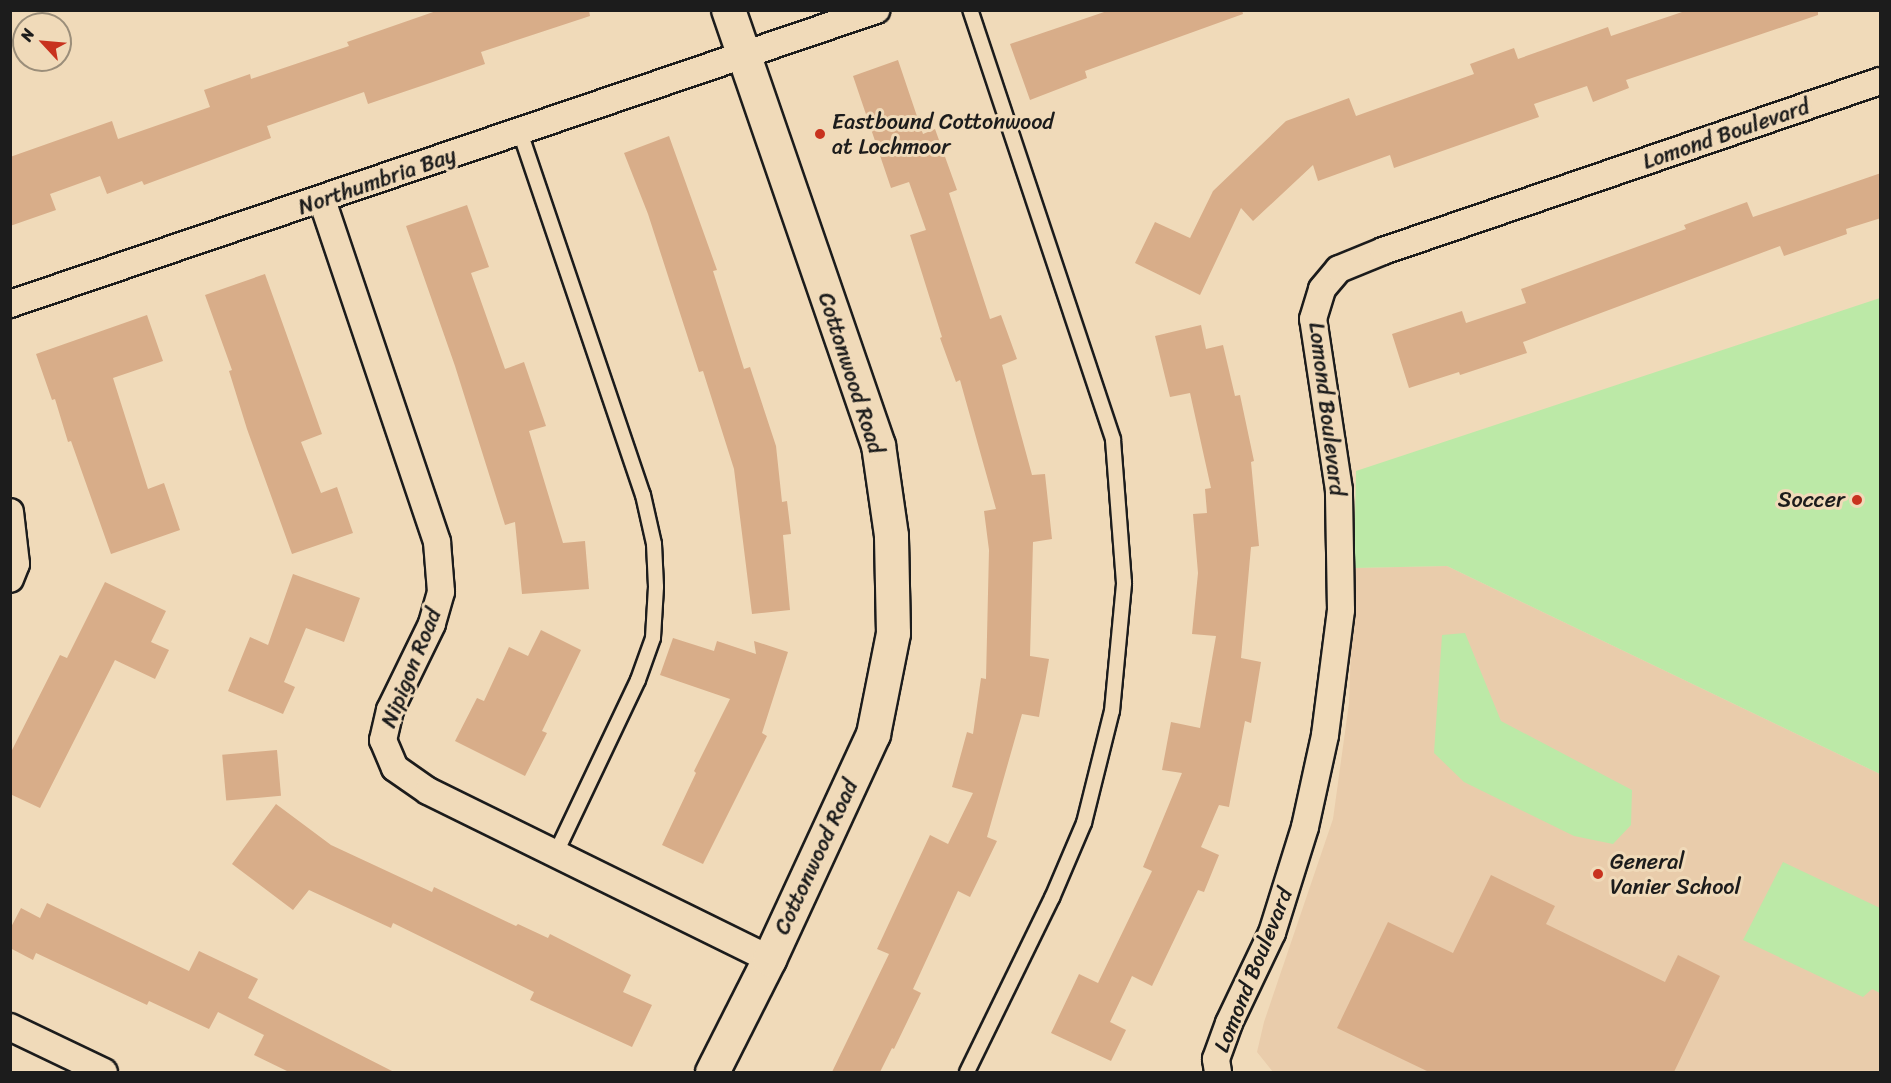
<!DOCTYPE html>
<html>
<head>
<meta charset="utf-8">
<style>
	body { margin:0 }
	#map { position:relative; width:1891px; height:1083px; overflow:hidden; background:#f0dab9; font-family:Sriracha,sans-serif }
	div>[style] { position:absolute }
	.built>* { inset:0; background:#e9ccab }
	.green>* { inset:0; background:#bce9a7 }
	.building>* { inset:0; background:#d8ad89; transform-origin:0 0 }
	.roads { filter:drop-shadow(2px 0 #1c1c1c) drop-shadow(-2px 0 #1c1c1c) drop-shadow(0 2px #1c1c1c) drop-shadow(0 -2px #1c1c1c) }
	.lane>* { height:14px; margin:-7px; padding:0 7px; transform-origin:7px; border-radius:7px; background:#f0dab9 }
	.street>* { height:26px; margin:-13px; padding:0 13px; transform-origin:13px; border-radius:13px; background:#f0dab9 }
	.secondary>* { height:33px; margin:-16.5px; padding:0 16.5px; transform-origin:16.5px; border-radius:16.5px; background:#f0dab9 }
	.dots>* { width:16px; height:16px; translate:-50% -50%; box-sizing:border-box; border:3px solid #f0dab9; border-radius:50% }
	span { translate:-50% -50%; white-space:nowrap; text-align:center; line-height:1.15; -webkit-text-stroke:6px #f0dab9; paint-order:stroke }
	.poi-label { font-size:22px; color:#1c1c1c }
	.left { translate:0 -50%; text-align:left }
	.right { translate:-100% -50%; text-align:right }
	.street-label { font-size:22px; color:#1c1c1c }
	.frame { position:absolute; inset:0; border:12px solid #1c1c1c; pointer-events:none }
	.north { position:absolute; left:12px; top:12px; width:60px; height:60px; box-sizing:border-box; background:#f0dab9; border:2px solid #9b8e7a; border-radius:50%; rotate:296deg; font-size:16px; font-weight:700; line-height:24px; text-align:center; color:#1c1c1c }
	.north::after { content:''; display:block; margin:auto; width:21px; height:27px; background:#c8321e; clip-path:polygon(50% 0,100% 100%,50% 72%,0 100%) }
</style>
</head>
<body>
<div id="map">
	<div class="built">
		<i style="clip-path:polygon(1447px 566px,1880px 774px,1880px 1072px,1273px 1072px,1257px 1052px,1264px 1022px,1333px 819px,1349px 703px,1354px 568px)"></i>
	</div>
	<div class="green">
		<i style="clip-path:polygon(1880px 298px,1880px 774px,1447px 566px,1354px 568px,1356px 471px)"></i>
		<i style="clip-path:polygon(1465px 633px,1501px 721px,1632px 790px,1631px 825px,1613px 844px,1574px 836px,1464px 782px,1434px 753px,1442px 635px)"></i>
		<i style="clip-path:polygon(1783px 862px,1880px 908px,1880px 993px,1872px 989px,1863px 997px,1743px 940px)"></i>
	</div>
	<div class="building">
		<i style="clip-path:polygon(439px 10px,589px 10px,590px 16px,481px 52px,485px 64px,430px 83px,368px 104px,364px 92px,267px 126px,271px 138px,144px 185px,142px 181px,107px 194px,100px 176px,50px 194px,56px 210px,10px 226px,10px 157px,112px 121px,118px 139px,210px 107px,204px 90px,250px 74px,251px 79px,349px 46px,347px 42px)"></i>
		<i style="clip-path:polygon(1110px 10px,1242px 10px,1243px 14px,1085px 71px,1087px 78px,1030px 100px,1010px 44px)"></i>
		<i style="clip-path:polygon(1688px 10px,1818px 10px,1818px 15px,1626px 80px,1629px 88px,1593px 102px,1587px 86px,1534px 104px,1539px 117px,1394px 168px,1390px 155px,1318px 181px,1313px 165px,1253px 221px,1241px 208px,1200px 295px,1135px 263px,1155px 222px,1190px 238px,1213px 191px,1286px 121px,1349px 98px,1356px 116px,1474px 74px,1470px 64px,1514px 48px,1518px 59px,1608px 27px,1611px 36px)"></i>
		<i style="clip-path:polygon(898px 60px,923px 134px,935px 129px,957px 190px,949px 193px,990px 319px,1001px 315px,1017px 359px,1002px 365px,1032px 475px,1045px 474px,1052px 539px,1033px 542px,1030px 656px,1049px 659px,1039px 717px,1022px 714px,987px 837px,997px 841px,970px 897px,958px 891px,913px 989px,921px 993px,894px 1049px,892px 1048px,880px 1072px,832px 1072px,889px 954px,877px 949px,930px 835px,948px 844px,973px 793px,952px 787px,967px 732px,973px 734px,981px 678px,986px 679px,989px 550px,984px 511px,996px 509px,960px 380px,956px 382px,940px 338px,942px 337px,910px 235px,926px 230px,909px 182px,891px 188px,853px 76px)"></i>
		<i style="clip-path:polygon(669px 136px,717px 270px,713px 271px,744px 369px,750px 367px,776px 446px,782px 502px,787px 501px,791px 534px,783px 535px,790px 610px,752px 614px,734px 469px,703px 371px,699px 372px,648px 214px,624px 153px)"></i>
		<i style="clip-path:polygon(1881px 173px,1881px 218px,1846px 229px,1847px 234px,1784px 256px,1780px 246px,1523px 342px,1527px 353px,1460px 375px,1459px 372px,1409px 388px,1392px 334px,1462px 311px,1466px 323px,1526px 303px,1521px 289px,1686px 229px,1684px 225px,1747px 202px,1753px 217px)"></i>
		<i style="clip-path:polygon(467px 205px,489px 267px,471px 273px,505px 369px,524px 362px,546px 426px,529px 431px,563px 543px,585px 541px,589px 589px,522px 594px,515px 522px,505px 525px,455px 366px,406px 226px)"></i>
		<i style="clip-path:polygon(265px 274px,322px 434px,301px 442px,321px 493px,337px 487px,353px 533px,292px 554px,247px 429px,229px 371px,232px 370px,205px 295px)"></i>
		<i style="clip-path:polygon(147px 315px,163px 361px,113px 378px,148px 489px,164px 483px,180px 530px,111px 554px,71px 441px,68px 442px,55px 399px,52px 400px,36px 354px)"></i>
		<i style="clip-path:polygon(1201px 325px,1206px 349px,1223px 345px,1235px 396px,1240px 395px,1254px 461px,1251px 462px,1259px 546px,1251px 547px,1241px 658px,1261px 662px,1251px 723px,1245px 721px,1229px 807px,1219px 805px,1201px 847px,1219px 855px,1204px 892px,1198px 890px,1152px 986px,1132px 976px,1110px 1022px,1126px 1030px,1111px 1061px,1051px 1033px,1079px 974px,1098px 983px,1152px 871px,1143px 867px,1182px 773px,1162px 770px,1171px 722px,1200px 728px,1216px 636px,1192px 634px,1198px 573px,1193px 514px,1207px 513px,1205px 489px,1211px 488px,1190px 393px,1170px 397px,1155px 336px)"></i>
		<i style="clip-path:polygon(293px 574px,360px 598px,344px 642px,306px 628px,284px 682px,295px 687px,283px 714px,228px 691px,250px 637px,268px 645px)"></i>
		<i style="clip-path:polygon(105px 582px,166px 611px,151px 642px,169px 650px,155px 679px,115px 660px,40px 808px,10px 794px,10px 754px,60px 655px,67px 658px)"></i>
		<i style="clip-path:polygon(541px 630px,581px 650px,542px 731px,547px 733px,525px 776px,455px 741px,477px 698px,484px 701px,509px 647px,528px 656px)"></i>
		<i style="clip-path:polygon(673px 638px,714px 651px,717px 641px,756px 654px,754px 641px,788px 652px,762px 733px,767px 736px,703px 864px,662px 845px,696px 773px,694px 771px,730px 699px,660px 675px)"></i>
		<i style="left:277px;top:750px;width:46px;height:55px;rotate:85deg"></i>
		<i style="clip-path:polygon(276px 804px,331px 845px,432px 892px,434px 887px,516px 926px,518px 924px,548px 938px,550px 934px,631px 975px,623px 992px,652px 1005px,632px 1047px,530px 1000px,534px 992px,393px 923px,391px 928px,309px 890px,293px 910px,232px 864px)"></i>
		<i style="clip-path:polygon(1491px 875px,1555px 906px,1546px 924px,1665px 982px,1678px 955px,1720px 976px,1674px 1072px,1429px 1072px,1337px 1028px,1388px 922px,1453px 953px)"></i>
		<i style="clip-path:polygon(47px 903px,189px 971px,199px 951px,258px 979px,248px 998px,394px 1072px,289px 1072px,254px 1055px,264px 1035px,218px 1012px,209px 1029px,149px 1001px,147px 1005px,36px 953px,33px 960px,10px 948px,10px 929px,21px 908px,40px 918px)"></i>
	</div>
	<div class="roads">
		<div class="lane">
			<i style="left:520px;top:132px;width:383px;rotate:71.3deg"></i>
			<i style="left:643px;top:495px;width:50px;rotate:77.3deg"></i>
			<i style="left:654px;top:544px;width:43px;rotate:87.3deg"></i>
			<i style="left:656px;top:587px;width:51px;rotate:93.4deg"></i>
			<i style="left:653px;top:638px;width:45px;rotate:109.7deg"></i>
			<i style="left:638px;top:680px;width:194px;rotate:115.4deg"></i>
			<i style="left:967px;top:1072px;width:194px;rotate:-64deg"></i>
			<i style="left:1052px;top:898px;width:82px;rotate:-66.9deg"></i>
			<i style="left:1084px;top:823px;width:115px;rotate:-76deg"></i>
			<i style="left:1112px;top:711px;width:129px;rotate:-84.6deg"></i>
			<i style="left:1124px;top:583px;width:144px;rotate:-94.4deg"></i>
			<i style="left:1113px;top:439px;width:452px;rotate:-108.4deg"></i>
		</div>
		<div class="street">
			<i style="left:322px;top:200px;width:361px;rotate:71.4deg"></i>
			<i style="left:437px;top:542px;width:50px;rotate:85.4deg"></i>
			<i style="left:441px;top:592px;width:33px;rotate:106deg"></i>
			<i style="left:432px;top:624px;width:96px;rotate:116deg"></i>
			<i style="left:390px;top:710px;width:31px;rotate:103deg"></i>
			<i style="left:383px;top:740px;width:30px;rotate:67deg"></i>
			<i style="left:395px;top:768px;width:40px;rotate:34.9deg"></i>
			<i style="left:428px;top:791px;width:380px;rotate:26.2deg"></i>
			<i style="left:10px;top:304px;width:915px;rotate:-18.75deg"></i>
			<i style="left:10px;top:512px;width:52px;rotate:83.4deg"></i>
			<i style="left:16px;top:564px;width:16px;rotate:112deg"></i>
			<i style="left:10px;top:1027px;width:104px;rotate:25.6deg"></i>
			<i style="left:1218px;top:1072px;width:13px;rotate:-99deg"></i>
			<i style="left:1216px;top:1059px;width:38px;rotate:-70deg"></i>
			<i style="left:1229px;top:1023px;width:100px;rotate:-64.5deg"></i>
			<i style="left:1272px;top:933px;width:111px;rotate:-72.7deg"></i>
			<i style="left:1305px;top:827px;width:94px;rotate:-77.7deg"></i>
			<i style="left:1325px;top:735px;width:126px;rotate:-82.7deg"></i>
			<i style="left:1341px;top:610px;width:120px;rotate:-91deg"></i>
			<i style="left:1339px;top:490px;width:173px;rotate:-98.6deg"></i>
			<i style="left:1313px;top:319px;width:31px;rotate:-73deg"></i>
			<i style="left:1322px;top:289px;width:26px;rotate:-50deg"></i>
			<i style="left:1339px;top:269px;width:48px;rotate:-22.2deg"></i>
			<i style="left:1383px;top:251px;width:525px;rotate:-18.88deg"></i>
		</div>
		<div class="secondary">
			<i style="left:712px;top:1072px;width:127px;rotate:-63.2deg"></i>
			<i style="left:769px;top:959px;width:248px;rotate:-65.2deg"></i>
			<i style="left:873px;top:734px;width:103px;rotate:-78.8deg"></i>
			<i style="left:893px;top:633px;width:98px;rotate:-91.2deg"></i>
			<i style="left:891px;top:535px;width:91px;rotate:-98.2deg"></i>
			<i style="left:878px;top:445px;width:460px;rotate:-109deg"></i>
		</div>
	</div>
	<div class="dots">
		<i style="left:820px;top:134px;background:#c8321e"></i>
		<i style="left:1857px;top:500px;background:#c8321e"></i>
		<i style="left:1598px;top:874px;background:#c8321e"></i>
	</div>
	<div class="poi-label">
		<span class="left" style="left:832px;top:134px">Eastbound Cottonwood<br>at Lochmoor</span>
		<span class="right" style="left:1845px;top:500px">Soccer</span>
		<span class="left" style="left:1610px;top:874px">General<br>Vanier School</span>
	</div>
	<div class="street-label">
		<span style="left:1726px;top:134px;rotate:-19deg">Lomond Boulevard</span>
		<span style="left:377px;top:181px;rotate:-19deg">Northumbria Bay</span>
		<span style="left:851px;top:373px;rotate:72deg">Cottonwood Road</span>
		<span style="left:1327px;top:409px;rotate:83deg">Lomond Boulevard</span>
		<span style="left:411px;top:668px;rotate:-68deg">Nipigon Road</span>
		<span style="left:816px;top:857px;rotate:-65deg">Cottonwood Road</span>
		<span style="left:1253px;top:970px;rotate:-68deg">Lomond Boulevard</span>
	</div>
	<div class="frame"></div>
	<div class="north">N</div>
</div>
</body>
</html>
